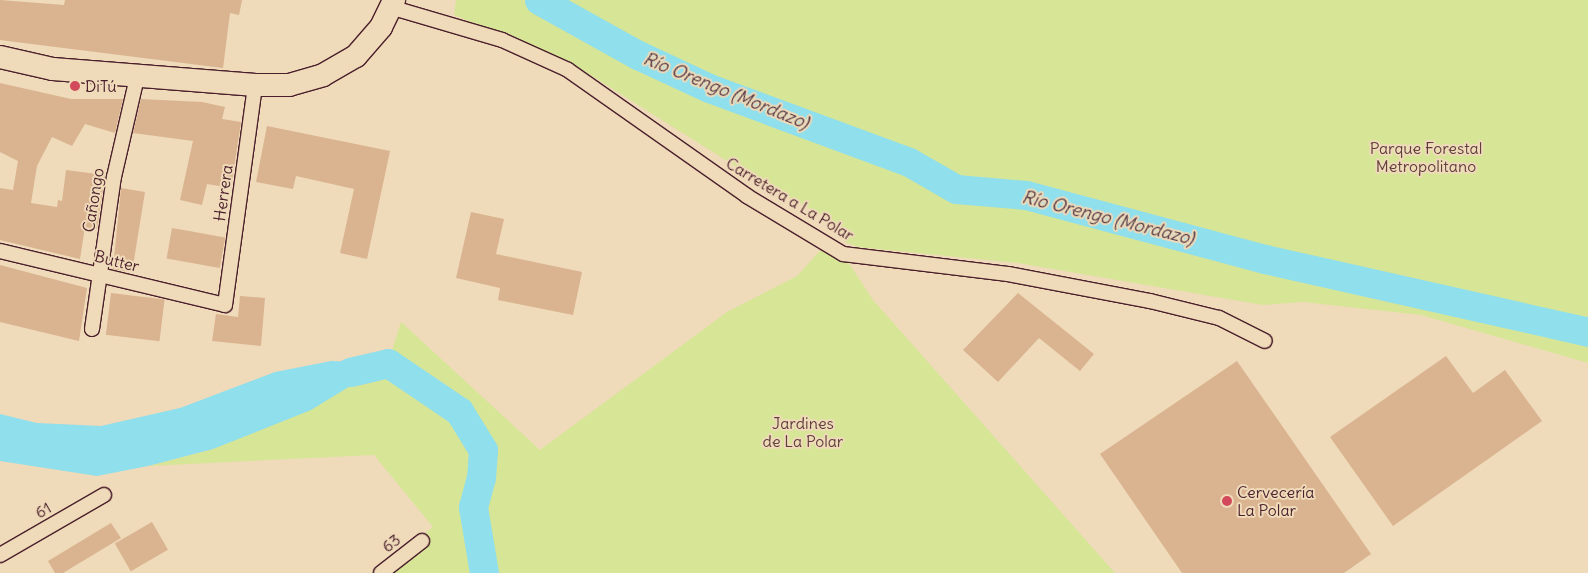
<!DOCTYPE html>
<html>
<head>
<meta charset="utf-8">
<style>
	body { margin:0 }
	#map { position:relative; width:1588px; height:573px; overflow:hidden; background:#efdab9; font-family:Delius,sans-serif }
	div>[style] { position:absolute }
	.green>* { inset:0; background:#d7e597 }
	.water>* { inset:0; background:#8fdfed }
	.river>* { height:29px; margin:-14.5px; padding:0 14.5px; transform-origin:14.5px; border-radius:14.5px; background:#8fdfed }
	.building>* { inset:0; background:#dab491; transform-origin:0 0 }
	.roads { filter:drop-shadow(1px 0 #4a1f2b) drop-shadow(-1px 0 #4a1f2b) drop-shadow(0 1px #4a1f2b) drop-shadow(0 -1px #4a1f2b) }
	.street>* { height:14px; margin:-7px; padding:0 7px; transform-origin:7px; border-radius:7px; background:#efdab9 }
	.primary>* { height:22px; margin:-11px; padding:0 11px; transform-origin:11px; border-radius:11px; background:#efdab9 }
	.dots>* { width:14px; height:14px; translate:-50% -50%; box-sizing:border-box; border:2px solid #efdab9; border-radius:50% }
	span { translate:-50% -50%; white-space:nowrap; text-align:center; line-height:1.15; -webkit-text-stroke:4px #efdab9; paint-order:stroke }
	.poi-label { font-size:16px; color:#4a1f2b }
	.left { translate:0 -50%; text-align:left }
	.park-label { font-size:16px; color:#5f3d3b }
	.street-label { font-size:16px; color:#4a1f2b }
	.water-label { font-size:18px; color:#543c48; font-style:italic }
</style>
</head>
<body>
<div id="map">
	<div class="green">
		<i style="clip-path:polygon(456px 0,1588px 0,1588px 363px,1421px 315px,1303px 302px,1263px 305px,1018px 263px,858px 247px,845px 242px,832px 220px,762px 183px,573px 64px,454px 15px)"></i>
		<i style="clip-path:polygon(827px 243px,843px 254px,873px 300px,1115px 573px,371px 573px,433px 527px,374px 455px,148px 466px,213px 449px,364px 380px,388px 363px,401px 322px,540px 450px,727px 312px,797px 276px)"></i>
	</div>
	<div class="water">
		<i style="clip-path:polygon(331px 361px,388px 363px,311px 410px,213px 449px,148px 466px,97px 476px,0 461px,0 414px,37px 423px,101px 426px,180px 408px,275px 372px)"></i>
	</div>
	<div class="river">
		<i style="left:539px;top:0;width:113px;rotate:29.1deg"></i>
		<i style="left:638px;top:55px;width:78px;rotate:24.9deg"></i>
		<i style="left:709px;top:88px;width:213px;rotate:20.3deg"></i>
		<i style="left:909px;top:162px;width:54px;rotate:29.9deg"></i>
		<i style="left:956px;top:189px;width:70px;rotate:4.9deg"></i>
		<i style="left:1026px;top:195px;width:247px;rotate:15deg"></i>
		<i style="left:1265px;top:259px;width:331px;rotate:12.7deg"></i>
		<i style="left:350px;top:372px;width:39px;rotate:-13deg"></i>
		<i style="left:388px;top:363px;width:86px;rotate:34.1deg"></i>
		<i style="left:459px;top:411px;width:46px;rotate:58.4deg"></i>
		<i style="left:483px;top:450px;width:27px;rotate:94deg"></i>
		<i style="left:481px;top:477px;width:31px;rotate:105deg"></i>
		<i style="left:473px;top:507px;width:67px;rotate:80.5deg"></i>
	</div>
	<div class="building">
		<i style="clip-path:polygon(0 0,64px 5px,65px 0,242px 0,239px 15px,230px 13px,223px 68px,0 40px)"></i>
		<i style="clip-path:polygon(0 83px,71px 99px,123px 99px,115px 133px,85px 124px,72px 146px,52px 137px,37px 166px,31px 203px,57px 207px,58px 200px,62px 201px,66px 170px,105px 175px,97px 229px,85px 227px,80px 259px,0 240px,0 188px,13px 190px,18px 161px,0 152px)"></i>
		<i style="clip-path:polygon(141px 99px,202px 102px,225px 107px,222px 119px,241px 122px,231px 188px,207px 184px,202px 205px,180px 200px,193px 141px,133px 133px)"></i>
		<i style="clip-path:polygon(267px 126px,390px 151px,367px 259px,340px 253px,354px 189px,296px 176px,293px 189px,256px 182px)"></i>
		<i style="clip-path:polygon(121px 188px,145px 192px,132px 272px,113px 269px)"></i>
		<i style="clip-path:polygon(471px 212px,504px 219px,496px 254px,582px 272px,573px 315px,498px 300px,500px 288px,456px 278px)"></i>
		<i style="left:172px;top:228px;width:54px;height:31px;rotate:10deg"></i>
		<i style="clip-path:polygon(0 265px,87px 288px,79px 341px,0 322px)"></i>
		<i style="left:111px;top:293px;width:54px;height:42px;rotate:7deg"></i>
		<i style="clip-path:polygon(1018px 293px,1094px 354px,1080px 371px,1039px 338px,998px 382px,963px 350px)"></i>
		<i style="clip-path:polygon(240px 296px,265px 298px,261px 346px,212px 341px,216px 314px,238px 317px)"></i>
		<i style="clip-path:polygon(1446px 356px,1473px 393px,1505px 370px,1542px 421px,1393px 526px,1330px 437px)"></i>
		<i style="clip-path:polygon(1237px 361px,1371px 554px,1344px 573px,1182px 573px,1100px 454px)"></i>
		<i style="left:152px;top:522px;width:32px;height:43px;rotate:60deg"></i>
		<i style="clip-path:polygon(111px 523px,121px 538px,63px 573px,55px 573px,48px 561px)"></i>
	</div>
	<div class="roads">
		<div class="street">
			<i style="left:390px;top:7px;width:117px;rotate:16.4deg"></i>
			<i style="left:502px;top:40px;width:72px;rotate:24.4deg"></i>
			<i style="left:568px;top:70px;width:219px;rotate:35.1deg"></i>
			<i style="left:747px;top:196px;width:112px;rotate:31.1deg"></i>
			<i style="left:843px;top:254px;width:166px;rotate:6.9deg"></i>
			<i style="left:1008px;top:274px;width:145px;rotate:10.8deg"></i>
			<i style="left:1150px;top:301px;width:71px;rotate:13.8deg"></i>
			<i style="left:1219px;top:318px;width:51px;rotate:26.6deg"></i>
			<i style="left:0;top:251px;width:231px;rotate:13.5deg"></i>
			<i style="left:225px;top:305px;width:222px;rotate:-82.2deg"></i>
			<i style="left:92px;top:329px;width:154px;rotate:-81.8deg"></i>
			<i style="left:114px;top:177px;width:103px;rotate:-77deg"></i>
			<i style="left:0;top:555px;width:120px;rotate:-30deg"></i>
			<i style="left:381px;top:573px;width:52px;rotate:-38deg"></i>
		</div>
		<div class="primary">
			<i style="left:0;top:57px;width:54px;rotate:12.8deg"></i>
			<i style="left:53px;top:69px;width:203px;rotate:4.5deg"></i>
			<i style="left:255px;top:85px;width:34px"></i>
			<i style="left:289px;top:85px;width:35px;rotate:-16deg"></i>
			<i style="left:323px;top:75px;width:38px;rotate:-30deg"></i>
			<i style="left:356px;top:56px;width:38px;rotate:-49deg"></i>
			<i style="left:381px;top:27px;width:30px;rotate:-64deg"></i>
		</div>
	</div>
	<div class="dots">
		<i style="left:75px;top:86px;background:#d1495b"></i>
		<i style="left:1227px;top:501px;background:#d1495b"></i>
	</div>
	<div class="poi-label">
		<span class="left" style="left:85px;top:86px">DiTú</span>
		<span class="left" style="left:1237px;top:501px">Cervecería<br>La Polar</span>
	</div>
	<div class="park-label">
		<span style="left:1426px;top:157px">Parque Forestal<br>Metropolitano</span>
		<span style="left:803px;top:432px">Jardines<br>de La Polar</span>
	</div>
	<div class="street-label">
		<span style="left:223px;top:193px;rotate:-82deg">Herrera</span>
		<span style="left:790px;top:199px;rotate:31deg">Carretera a La Polar</span>
		<span style="left:93px;top:200px;rotate:-81deg">Cañongo</span>
		<span style="left:117px;top:261px;rotate:14deg">Butter</span>
		<span style="left:43px;top:510px;rotate:-30deg">61</span>
		<span style="left:391px;top:543px;rotate:-38deg">63</span>
	</div>
	<div class="water-label">
		<span style="left:726px;top:91px;rotate:22deg">Río Orengo (Mordazo)</span>
		<span style="left:1108px;top:218px;rotate:14deg">Río Orengo (Mordazo)</span>
	</div>
</div>
</body>
</html>
